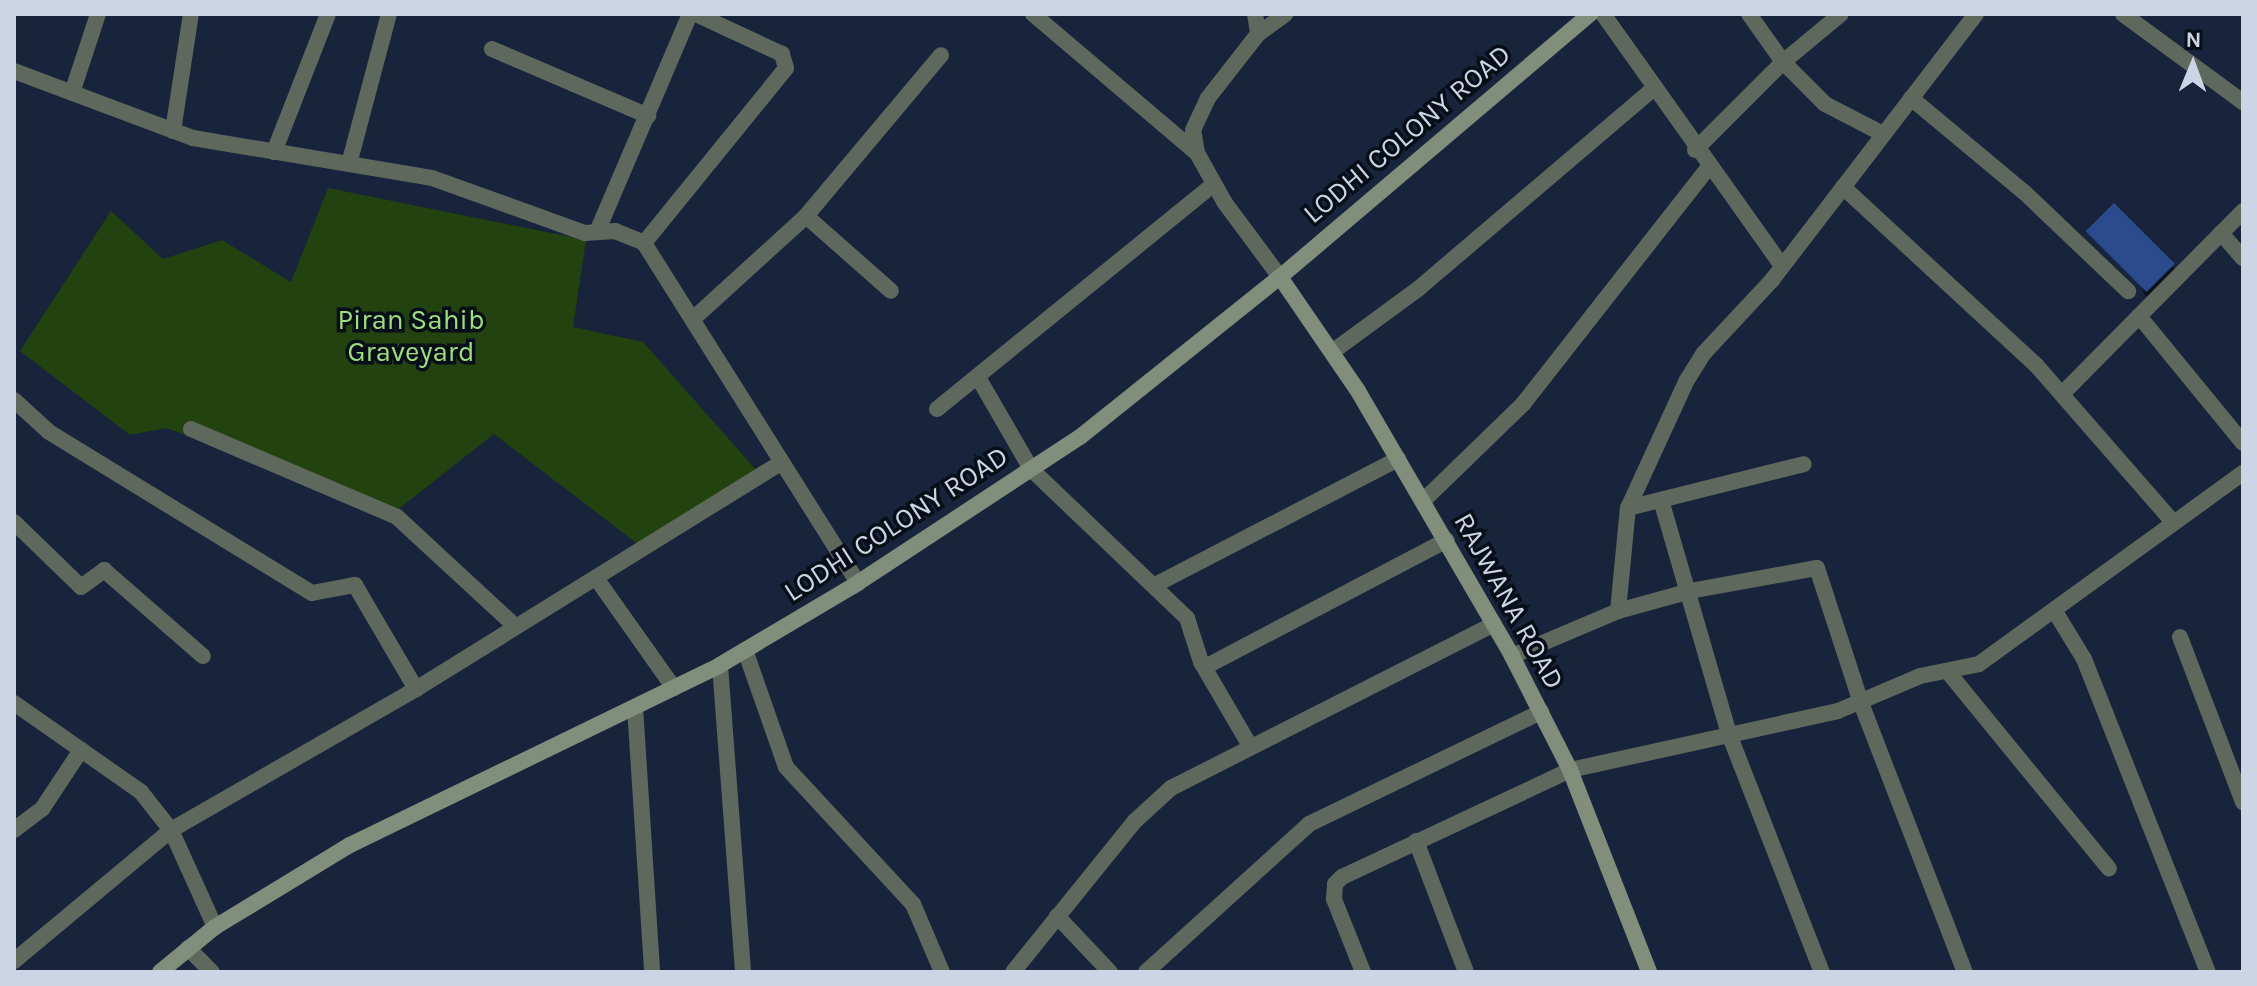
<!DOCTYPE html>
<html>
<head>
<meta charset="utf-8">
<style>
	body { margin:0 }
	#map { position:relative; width:2257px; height:986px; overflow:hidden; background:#18243c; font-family:Karla,sans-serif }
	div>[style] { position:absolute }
	.green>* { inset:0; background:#22420f }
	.shadow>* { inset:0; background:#0007 }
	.building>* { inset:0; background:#2b4b8c; transform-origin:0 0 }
	.street>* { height:16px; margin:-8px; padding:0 8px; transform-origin:8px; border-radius:8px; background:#5f685c }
	.secondary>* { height:16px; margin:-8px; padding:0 8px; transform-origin:8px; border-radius:8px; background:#818e7b }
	span { translate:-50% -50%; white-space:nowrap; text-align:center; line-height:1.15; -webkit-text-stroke:7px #080e18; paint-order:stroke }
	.street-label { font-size:28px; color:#ccd5e5 }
	.park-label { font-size:28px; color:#9ddf7f }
	.frame { position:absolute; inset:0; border:16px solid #ccd5e5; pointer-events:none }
	.north { position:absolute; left:2153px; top:24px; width:80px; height:80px; -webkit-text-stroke:6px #080e18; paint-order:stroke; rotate:1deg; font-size:22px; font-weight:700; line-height:32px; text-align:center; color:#ccd5e5 }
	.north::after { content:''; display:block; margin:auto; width:28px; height:36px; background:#ccd5e5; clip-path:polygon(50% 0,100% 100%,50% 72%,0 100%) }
</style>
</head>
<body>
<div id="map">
	<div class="green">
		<i style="clip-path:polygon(328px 188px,586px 240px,573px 327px,643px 342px,758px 472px,639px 545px,494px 434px,396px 511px,166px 428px,130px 435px,20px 351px,111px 211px,163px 259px,222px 240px,291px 282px)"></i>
	</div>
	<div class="shadow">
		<i style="clip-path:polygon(2114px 206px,2182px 276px,2154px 304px,2144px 294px)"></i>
	</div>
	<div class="building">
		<i style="left:2114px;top:203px;width:86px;height:40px;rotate:45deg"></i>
	</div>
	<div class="street">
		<i style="left:1033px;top:14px;width:215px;rotate:40.3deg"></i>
		<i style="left:1255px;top:14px;width:20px;rotate:81deg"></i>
		<i style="left:1258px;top:34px;width:81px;rotate:128deg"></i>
		<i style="left:1208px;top:98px;width:35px;rotate:115deg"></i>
		<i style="left:1193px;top:130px;width:23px;rotate:80deg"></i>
		<i style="left:1197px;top:153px;width:57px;rotate:60.8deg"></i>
		<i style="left:1225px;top:203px;width:92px;rotate:53.4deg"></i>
		<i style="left:1603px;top:14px;width:309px;rotate:54.6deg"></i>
		<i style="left:1749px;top:14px;width:59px;rotate:54.7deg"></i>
		<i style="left:1783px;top:62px;width:59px;rotate:45deg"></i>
		<i style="left:1825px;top:104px;width:65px;rotate:27.3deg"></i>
		<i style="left:2123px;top:14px;width:149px;rotate:36.3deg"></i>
		<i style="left:1258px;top:34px;width:34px;rotate:-36deg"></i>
		<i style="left:492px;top:49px;width:170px;rotate:23.2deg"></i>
		<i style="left:14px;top:71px;width:191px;rotate:20.5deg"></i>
		<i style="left:193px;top:138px;width:242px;rotate:9.5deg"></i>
		<i style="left:432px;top:178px;width:163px;rotate:19.8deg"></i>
		<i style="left:585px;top:233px;width:30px;rotate:-4deg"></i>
		<i style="left:615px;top:231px;width:31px;rotate:22deg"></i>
		<i style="left:644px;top:243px;width:402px;rotate:57.8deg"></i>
		<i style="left:72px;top:93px;width:83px;rotate:-71.8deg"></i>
		<i style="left:1911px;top:98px;width:147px;rotate:39.8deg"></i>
		<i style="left:2024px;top:192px;width:144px;rotate:43.6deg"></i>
		<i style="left:173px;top:131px;width:118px;rotate:-81.3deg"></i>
		<i style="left:1695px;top:150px;width:124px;rotate:-45deg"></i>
		<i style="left:1783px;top:62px;width:75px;rotate:-39.6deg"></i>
		<i style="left:274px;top:152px;width:148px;rotate:-68.6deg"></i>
		<i style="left:349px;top:164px;width:155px;rotate:-75.1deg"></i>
		<i style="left:1843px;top:187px;width:263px;rotate:42.7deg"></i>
		<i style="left:2036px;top:365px;width:208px;rotate:48.9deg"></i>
		<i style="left:806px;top:216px;width:113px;rotate:41.4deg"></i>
		<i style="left:597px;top:232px;width:237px;rotate:-66.9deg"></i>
		<i style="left:2221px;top:233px;width:33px;rotate:49deg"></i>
		<i style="left:644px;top:243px;width:225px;rotate:-50.9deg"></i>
		<i style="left:786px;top:68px;width:15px;rotate:-106deg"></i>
		<i style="left:782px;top:54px;width:95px;rotate:-155.1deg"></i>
		<i style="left:2139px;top:316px;width:164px;rotate:50.7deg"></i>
		<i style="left:693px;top:319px;width:153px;rotate:-42.3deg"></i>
		<i style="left:806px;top:216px;width:210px;rotate:-50deg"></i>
		<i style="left:1332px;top:352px;width:107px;rotate:-36.2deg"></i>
		<i style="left:1418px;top:289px;width:309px;rotate:-40.4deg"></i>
		<i style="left:979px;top:379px;width:104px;rotate:60deg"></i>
		<i style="left:1031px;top:469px;width:216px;rotate:43.7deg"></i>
		<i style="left:1187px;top:618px;width:46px;rotate:72.3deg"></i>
		<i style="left:1201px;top:662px;width:95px;rotate:59.7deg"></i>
		<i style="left:2063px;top:393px;width:256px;rotate:-45.3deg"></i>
		<i style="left:14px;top:400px;width:47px;rotate:42.4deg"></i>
		<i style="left:49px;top:432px;width:308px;rotate:31.5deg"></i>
		<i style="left:312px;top:593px;width:44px;rotate:-10.5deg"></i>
		<i style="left:355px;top:585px;width:121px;rotate:59.6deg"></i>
		<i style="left:937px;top:409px;width:357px;rotate:-39.1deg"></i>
		<i style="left:191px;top:429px;width:224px;rotate:23.1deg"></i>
		<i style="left:397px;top:517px;width:162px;rotate:42.7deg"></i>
		<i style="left:1661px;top:500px;width:244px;rotate:73.8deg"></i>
		<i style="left:1729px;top:734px;width:256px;rotate:68.7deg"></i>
		<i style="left:1423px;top:501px;width:139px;rotate:-44.1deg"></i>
		<i style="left:1523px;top:404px;width:300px;rotate:-51.9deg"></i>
		<i style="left:1628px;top:508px;width:181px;rotate:-14deg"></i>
		<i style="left:14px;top:522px;width:93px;rotate:44.1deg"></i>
		<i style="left:81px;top:587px;width:29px;rotate:-36deg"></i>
		<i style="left:104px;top:570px;width:131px;rotate:41deg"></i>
		<i style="left:596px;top:578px;width:135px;rotate:54.7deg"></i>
		<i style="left:1155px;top:585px;width:274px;rotate:-27.4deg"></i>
		<i style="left:2054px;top:610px;width:57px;rotate:58.5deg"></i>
		<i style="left:2084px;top:659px;width:337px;rotate:68.4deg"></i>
		<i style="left:1618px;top:611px;width:103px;rotate:-84.5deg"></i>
		<i style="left:1628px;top:508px;width:141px;rotate:-65.3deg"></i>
		<i style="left:1687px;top:380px;width:32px;rotate:-58deg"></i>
		<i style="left:1704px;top:353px;width:100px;rotate:-47deg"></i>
		<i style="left:1772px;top:280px;width:335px;rotate:-52.5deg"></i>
		<i style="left:2180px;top:637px;width:177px;rotate:69.1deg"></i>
		<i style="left:745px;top:650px;width:124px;rotate:70.7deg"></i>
		<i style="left:786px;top:767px;width:187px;rotate:47.2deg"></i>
		<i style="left:913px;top:904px;width:74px;rotate:66.9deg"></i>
		<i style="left:1512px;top:656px;width:115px;rotate:-23deg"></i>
		<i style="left:1618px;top:611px;width:75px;rotate:-15.5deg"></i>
		<i style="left:1690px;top:591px;width:129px;rotate:-10.3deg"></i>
		<i style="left:1817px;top:568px;width:142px;rotate:71.9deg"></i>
		<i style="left:1861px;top:703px;width:288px;rotate:68.9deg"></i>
		<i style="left:720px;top:665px;width:308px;rotate:85.7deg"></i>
		<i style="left:1205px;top:667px;width:273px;rotate:-27.7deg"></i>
		<i style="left:1948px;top:672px;width:254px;rotate:50.7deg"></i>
		<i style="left:14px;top:703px;width:155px;rotate:35deg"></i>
		<i style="left:141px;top:792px;width:48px;rotate:51.7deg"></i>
		<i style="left:171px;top:830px;width:107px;rotate:65.6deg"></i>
		<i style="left:635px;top:707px;width:266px;rotate:86.3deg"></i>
		<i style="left:14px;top:830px;width:35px;rotate:-37deg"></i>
		<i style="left:42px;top:809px;width:71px;rotate:-56.5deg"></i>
		<i style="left:1416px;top:841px;width:140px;rotate:69.1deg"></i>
		<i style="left:1057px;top:916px;width:77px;rotate:46.6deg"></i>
		<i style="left:188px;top:948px;width:34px;rotate:45deg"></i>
		<i style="left:14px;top:961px;width:204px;rotate:-39.8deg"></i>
		<i style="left:171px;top:830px;width:283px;rotate:-29.9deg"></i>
		<i style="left:416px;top:689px;width:429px;rotate:-31.8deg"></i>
		<i style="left:1013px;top:972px;width:194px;rotate:-51.1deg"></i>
		<i style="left:1135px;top:821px;width:49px;rotate:-42.5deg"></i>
		<i style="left:1171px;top:788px;width:362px;rotate:-26.9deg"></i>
		<i style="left:1146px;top:972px;width:220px;rotate:-42.2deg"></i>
		<i style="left:1309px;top:824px;width:258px;rotate:-25.8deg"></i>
		<i style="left:1363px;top:972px;width:79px;rotate:-111.7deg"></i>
		<i style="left:1334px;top:899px;width:15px;rotate:-86deg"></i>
		<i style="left:1335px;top:884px;width:10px;rotate:-45deg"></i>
		<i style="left:1342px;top:877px;width:252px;rotate:-25.1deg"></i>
		<i style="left:1570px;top:770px;width:274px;rotate:-12.4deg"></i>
		<i style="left:1838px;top:711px;width:89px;rotate:-23.1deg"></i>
		<i style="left:1920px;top:676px;width:60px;rotate:-11.5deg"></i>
		<i style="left:1979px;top:664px;width:326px;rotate:-35.9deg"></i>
	</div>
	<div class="secondary">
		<i style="left:1280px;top:277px;width:138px;rotate:55.6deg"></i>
		<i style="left:1358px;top:391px;width:306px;rotate:59.8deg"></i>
		<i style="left:1512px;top:656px;width:128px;rotate:63deg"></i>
		<i style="left:1570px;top:770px;width:217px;rotate:68.6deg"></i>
		<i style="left:160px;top:972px;width:71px;rotate:-39.3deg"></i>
		<i style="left:215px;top:927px;width:158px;rotate:-31.3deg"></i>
		<i style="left:350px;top:845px;width:411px;rotate:-25.9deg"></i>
		<i style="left:720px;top:665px;width:155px;rotate:-30.7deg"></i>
		<i style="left:853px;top:586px;width:272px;rotate:-33.3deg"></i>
		<i style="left:1080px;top:437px;width:256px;rotate:-38.7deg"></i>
		<i style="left:1280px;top:277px;width:407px;rotate:-40.3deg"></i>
	</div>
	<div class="street-label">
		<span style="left:1407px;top:134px;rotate:-40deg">LODHI COLONY ROAD</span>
		<span style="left:896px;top:524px;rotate:-33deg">LODHI COLONY ROAD</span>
		<span style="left:1509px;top:601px;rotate:61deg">RAJWANA ROAD</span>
	</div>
	<div class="park-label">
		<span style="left:411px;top:336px">Piran Sahib<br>Graveyard</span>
	</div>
	<div class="frame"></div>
	<div class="north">N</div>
</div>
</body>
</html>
